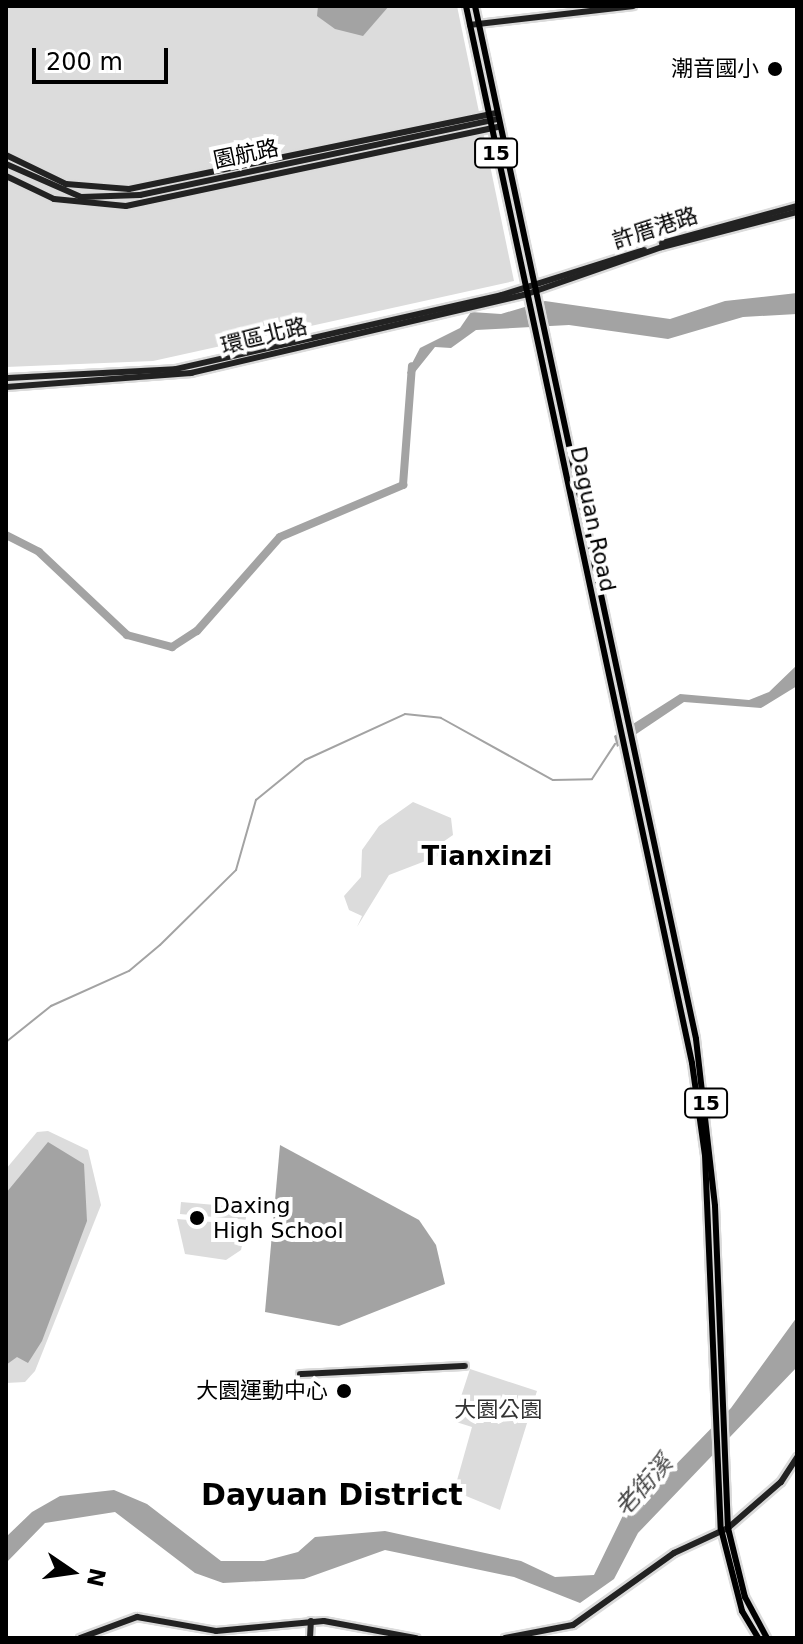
<!DOCTYPE html>
<html>
<head>
<meta charset="utf-8">
<style>
	body { margin:0 }
	#map { position:relative; width:803px; height:1644px; overflow:hidden; background:#fff; font-family:"DejaVu Sans","Noto Sans TC",sans-serif }
	div>[style] { position:absolute }
	.green>* { inset:0; background:#dcdcdc; transform-origin:0 0 }
	.water>* { inset:0; background:#a3a3a3 }
	.stream>* { height:2px; margin:-1px; padding:0 1px; transform-origin:1px; border-radius:1px; background:#a3a3a3 }
	.river>* { height:8px; margin:-4px; padding:0 4px; transform-origin:4px; border-radius:4px; background:#a3a3a3 }
	.roads { filter:drop-shadow(2px 0 #dbdbdb) drop-shadow(-2px 0 #dbdbdb) drop-shadow(0 2px #dbdbdb) drop-shadow(0 -2px #dbdbdb) }
	.secondary>* { height:6px; margin:-3px; padding:0 3px; transform-origin:3px; border-radius:3px; background:#222 }
	.primary>* { height:6px; margin:-3px; padding:0 3px; transform-origin:3px; border-radius:3px; background:#000 }
	.dots>* { width:22px; height:22px; translate:-50% -50%; box-sizing:border-box; border:4px solid #fff; border-radius:50% }
	span { translate:-50% -50%; white-space:nowrap; text-align:center; line-height:1.15; -webkit-text-stroke:8px #fff; paint-order:stroke }
	.shield-label span { padding:2px 6px; background:#fff; border:2px solid; border-radius:6px; -webkit-text-stroke-width:0 }
	.shield-label { font-size:20px; color:#000; font-weight:700 }
	.poi-label { font-size:22px; color:#000 }
	.right { translate:-100% -50%; text-align:right }
	.left { translate:0 -50%; text-align:left }
	.street-label { font-size:22px; color:#000 }
	.park-label { font-size:22px; color:#333 }
	.water-label { font-size:24px; color:#444; font-style:italic }
	.quarter-label { font-size:26px; color:#000; font-weight:700 }
	.district-label { font-size:30px; color:#000; font-weight:700 }
	.frame { position:absolute; inset:0; border:8px solid #000; pointer-events:none }
	.north { position:absolute; left:32px; top:1532px; width:80px; height:80px; -webkit-text-stroke:6px #fff; paint-order:stroke; rotate:103deg; font-size:22px; font-weight:700; line-height:32px; text-align:center; color:#000 }
	.north::after { content:''; display:block; margin:auto; width:28px; height:36px; background:#000; clip-path:polygon(50% 0,100% 100%,50% 72%,0 100%) }
	.scale { position:absolute; left:32px; top:48px; width:136px; height:36px; box-sizing:border-box; border:4px solid #000; border-top:0; padding-left:10px; font-size:24px; line-height:28px; white-space:nowrap; color:#000; -webkit-text-stroke:6px #fff; paint-order:stroke }
</style>
</head>
<body>
<div id="map">
	<div class="green">
		<i style="clip-path:polygon(6px 6px,457px 6px,514px 281px,153px 361px,6px 367px)"></i>
		<i style="clip-path:polygon(413px 802px,451px 818px,453px 835px,440px 844px,441px 855px,389px 875px,357px 927px,362px 916px,349px 910px,344px 896px,361px 877px,362px 850px,379px 826px)"></i>
		<i style="clip-path:polygon(48px 1131px,88px 1150px,101px 1205px,35px 1371px,25px 1382px,6px 1383px,6px 1169px,37px 1132px)"></i>
		<i style="left:181px;top:1202px;width:66px;height:12px;rotate:5deg"></i>
		<i style="clip-path:polygon(177px 1219px,246px 1225px,241px 1250px,226px 1260px,185px 1254px)"></i>
		<i style="clip-path:polygon(470px 1369px,537px 1391px,500px 1510px,454px 1491px,472px 1427px,453px 1421px)"></i>
	</div>
	<div class="water">
		<i style="clip-path:polygon(318px 6px,389px 6px,363px 36px,335px 29px,317px 16px)"></i>
		<i style="clip-path:polygon(797px 293px,797px 314px,743px 317px,668px 339px,569px 325px,476px 330px,451px 348px,435px 347px,411px 377px,407px 373px,420px 348px,460px 328px,471px 312px,501px 314px,545px 301px,670px 319px,725px 301px)"></i>
		<i style="clip-path:polygon(797px 665px,797px 686px,761px 708px,684px 702px,617px 747px,614px 736px,680px 694px,749px 700px,769px 692px)"></i>
		<i style="clip-path:polygon(48px 1142px,84px 1164px,87px 1221px,42px 1341px,28px 1363px,17px 1357px,6px 1365px,6px 1193px)"></i>
		<i style="clip-path:polygon(280px 1145px,419px 1220px,436px 1245px,445px 1284px,339px 1326px,265px 1312px)"></i>
		<i style="clip-path:polygon(797px 1317px,797px 1367px,638px 1533px,614px 1579px,580px 1603px,514px 1577px,385px 1550px,304px 1579px,223px 1583px,195px 1573px,115px 1512px,45px 1523px,6px 1563px,6px 1537px,32px 1512px,60px 1496px,114px 1490px,147px 1504px,221px 1561px,264px 1561px,298px 1552px,315px 1537px,385px 1531px,521px 1561px,555px 1577px,594px 1575px,630px 1501px,652px 1489px,731px 1408px)"></i>
	</div>
	<div class="stream">
		<i style="left:6px;top:1042px;width:58px;rotate:-38.7deg"></i>
		<i style="left:51px;top:1006px;width:85px;rotate:-24.2deg"></i>
		<i style="left:129px;top:971px;width:40px;rotate:-40deg"></i>
		<i style="left:160px;top:945px;width:107px;rotate:-44.6deg"></i>
		<i style="left:236px;top:870px;width:73px;rotate:-74.1deg"></i>
		<i style="left:256px;top:800px;width:63px;rotate:-39.2deg"></i>
		<i style="left:305px;top:760px;width:110px;rotate:-24.7deg"></i>
		<i style="left:405px;top:714px;width:36px;rotate:6deg"></i>
		<i style="left:441px;top:718px;width:128px;rotate:29deg"></i>
		<i style="left:553px;top:780px;width:39px;rotate:-1deg"></i>
		<i style="left:592px;top:779px;width:42px;rotate:-56.7deg"></i>
	</div>
	<div class="river">
		<i style="left:6px;top:535px;width:37px;rotate:27deg"></i>
		<i style="left:39px;top:552px;width:121px;rotate:43.3deg"></i>
		<i style="left:127px;top:635px;width:47px;rotate:14.9deg"></i>
		<i style="left:172px;top:647px;width:30px;rotate:-33deg"></i>
		<i style="left:197px;top:631px;width:125px;rotate:-48.6deg"></i>
		<i style="left:280px;top:537px;width:134px;rotate:-22.9deg"></i>
		<i style="left:403px;top:485px;width:119px;rotate:-85.7deg"></i>
	</div>
	<div class="roads">
		<div class="secondary">
			<i style="left:470px;top:25px;width:164px;rotate:-6.6deg"></i>
			<i style="left:6px;top:155px;width:67px;rotate:25.8deg"></i>
			<i style="left:66px;top:184px;width:63px;rotate:4.5deg"></i>
			<i style="left:129px;top:189px;width:375px;rotate:-11.7deg"></i>
			<i style="left:6px;top:164px;width:82px;rotate:23.7deg"></i>
			<i style="left:81px;top:197px;width:59px;rotate:-1.9deg"></i>
			<i style="left:140px;top:195px;width:365px;rotate:-12deg"></i>
			<i style="left:6px;top:176px;width:53px;rotate:25.6deg"></i>
			<i style="left:54px;top:199px;width:72px;rotate:5.6deg"></i>
			<i style="left:126px;top:206px;width:381px;rotate:-12deg"></i>
			<i style="left:662px;top:243px;width:140px;rotate:-15.3deg"></i>
			<i style="left:6px;top:378px;width:170px;rotate:-3deg"></i>
			<i style="left:176px;top:369px;width:334px;rotate:-12.8deg"></i>
			<i style="left:502px;top:295px;width:149px;rotate:-17.6deg"></i>
			<i style="left:6px;top:387px;width:186px;rotate:-4.3deg"></i>
			<i style="left:191px;top:373px;width:345px;rotate:-13.2deg"></i>
			<i style="left:527px;top:294px;width:143px;rotate:-19.2deg"></i>
			<i style="left:662px;top:247px;width:139px;rotate:-14.5deg"></i>
			<i style="left:300px;top:1374px;width:165px;rotate:-2.8deg"></i>
			<i style="left:80px;top:1638px;width:61px;rotate:-20.2deg"></i>
			<i style="left:137px;top:1617px;width:80px;rotate:10deg"></i>
			<i style="left:216px;top:1631px;width:108px;rotate:-5.3deg"></i>
			<i style="left:324px;top:1621px;width:94px;rotate:10.5deg"></i>
			<i style="left:310px;top:1638px;width:17px;rotate:-87deg"></i>
			<i style="left:505px;top:1638px;width:69px;rotate:-10.8deg"></i>
			<i style="left:573px;top:1625px;width:124px;rotate:-35.5deg"></i>
			<i style="left:674px;top:1553px;width:60px;rotate:-24.8deg"></i>
			<i style="left:728px;top:1528px;width:70px;rotate:-41deg"></i>
			<i style="left:781px;top:1482px;width:30px;rotate:-57deg"></i>
		</div>
		<div class="primary">
			<i style="left:466px;top:6px;width:1081px;rotate:77.93deg"></i>
			<i style="left:692px;top:1063px;width:93px;rotate:82deg"></i>
			<i style="left:705px;top:1155px;width:374px;rotate:87.6deg"></i>
			<i style="left:721px;top:1529px;width:85px;rotate:75.6deg"></i>
			<i style="left:742px;top:1611px;width:31px;rotate:59deg"></i>
			<i style="left:475px;top:6px;width:1056px;rotate:77.92deg"></i>
			<i style="left:696px;top:1039px;width:168px;rotate:83.5deg"></i>
			<i style="left:715px;top:1206px;width:322px;rotate:87.7deg"></i>
			<i style="left:728px;top:1528px;width:71px;rotate:76.2deg"></i>
			<i style="left:745px;top:1597px;width:47px;rotate:61.8deg"></i>
		</div>
	</div>
	<div class="dots">
		<i style="left:775px;top:69px;background:#000"></i>
		<i style="left:197px;top:1218px;background:#000"></i>
		<i style="left:344px;top:1391px;background:#000"></i>
	</div>
	<div class="shield-label">
		<span style="left:496px;top:153px">15</span>
		<span style="left:706px;top:1103px">15</span>
	</div>
	<div class="poi-label">
		<span class="right" style="left:759px;top:69px">潮音國小</span>
		<span class="left" style="left:213px;top:1218px">Daxing<br>High School</span>
		<span class="right" style="left:328px;top:1391px">大園運動中心</span>
	</div>
	<div class="street-label">
		<span style="left:246px;top:154px;rotate:-12deg">園航路</span>
		<span style="left:655px;top:228px;rotate:-18deg">許厝港路</span>
		<span style="left:264px;top:336px;rotate:-14deg">環區北路</span>
		<span style="left:593px;top:519px;rotate:78deg">Daguan Road</span>
	</div>
	<div class="park-label">
		<span style="left:498px;top:1410px">大園公園</span>
	</div>
	<div class="water-label">
		<span style="left:644px;top:1486px;rotate:-48deg">老街溪</span>
	</div>
	<div class="quarter-label">
		<span style="left:487px;top:857px">Tianxinzi</span>
	</div>
	<div class="district-label">
		<span style="left:332px;top:1495px">Dayuan District</span>
	</div>
	<div class="frame"></div>
	<div class="north">N</div>
	<div class="scale">200 m</div>
</div>
</body>
</html>
